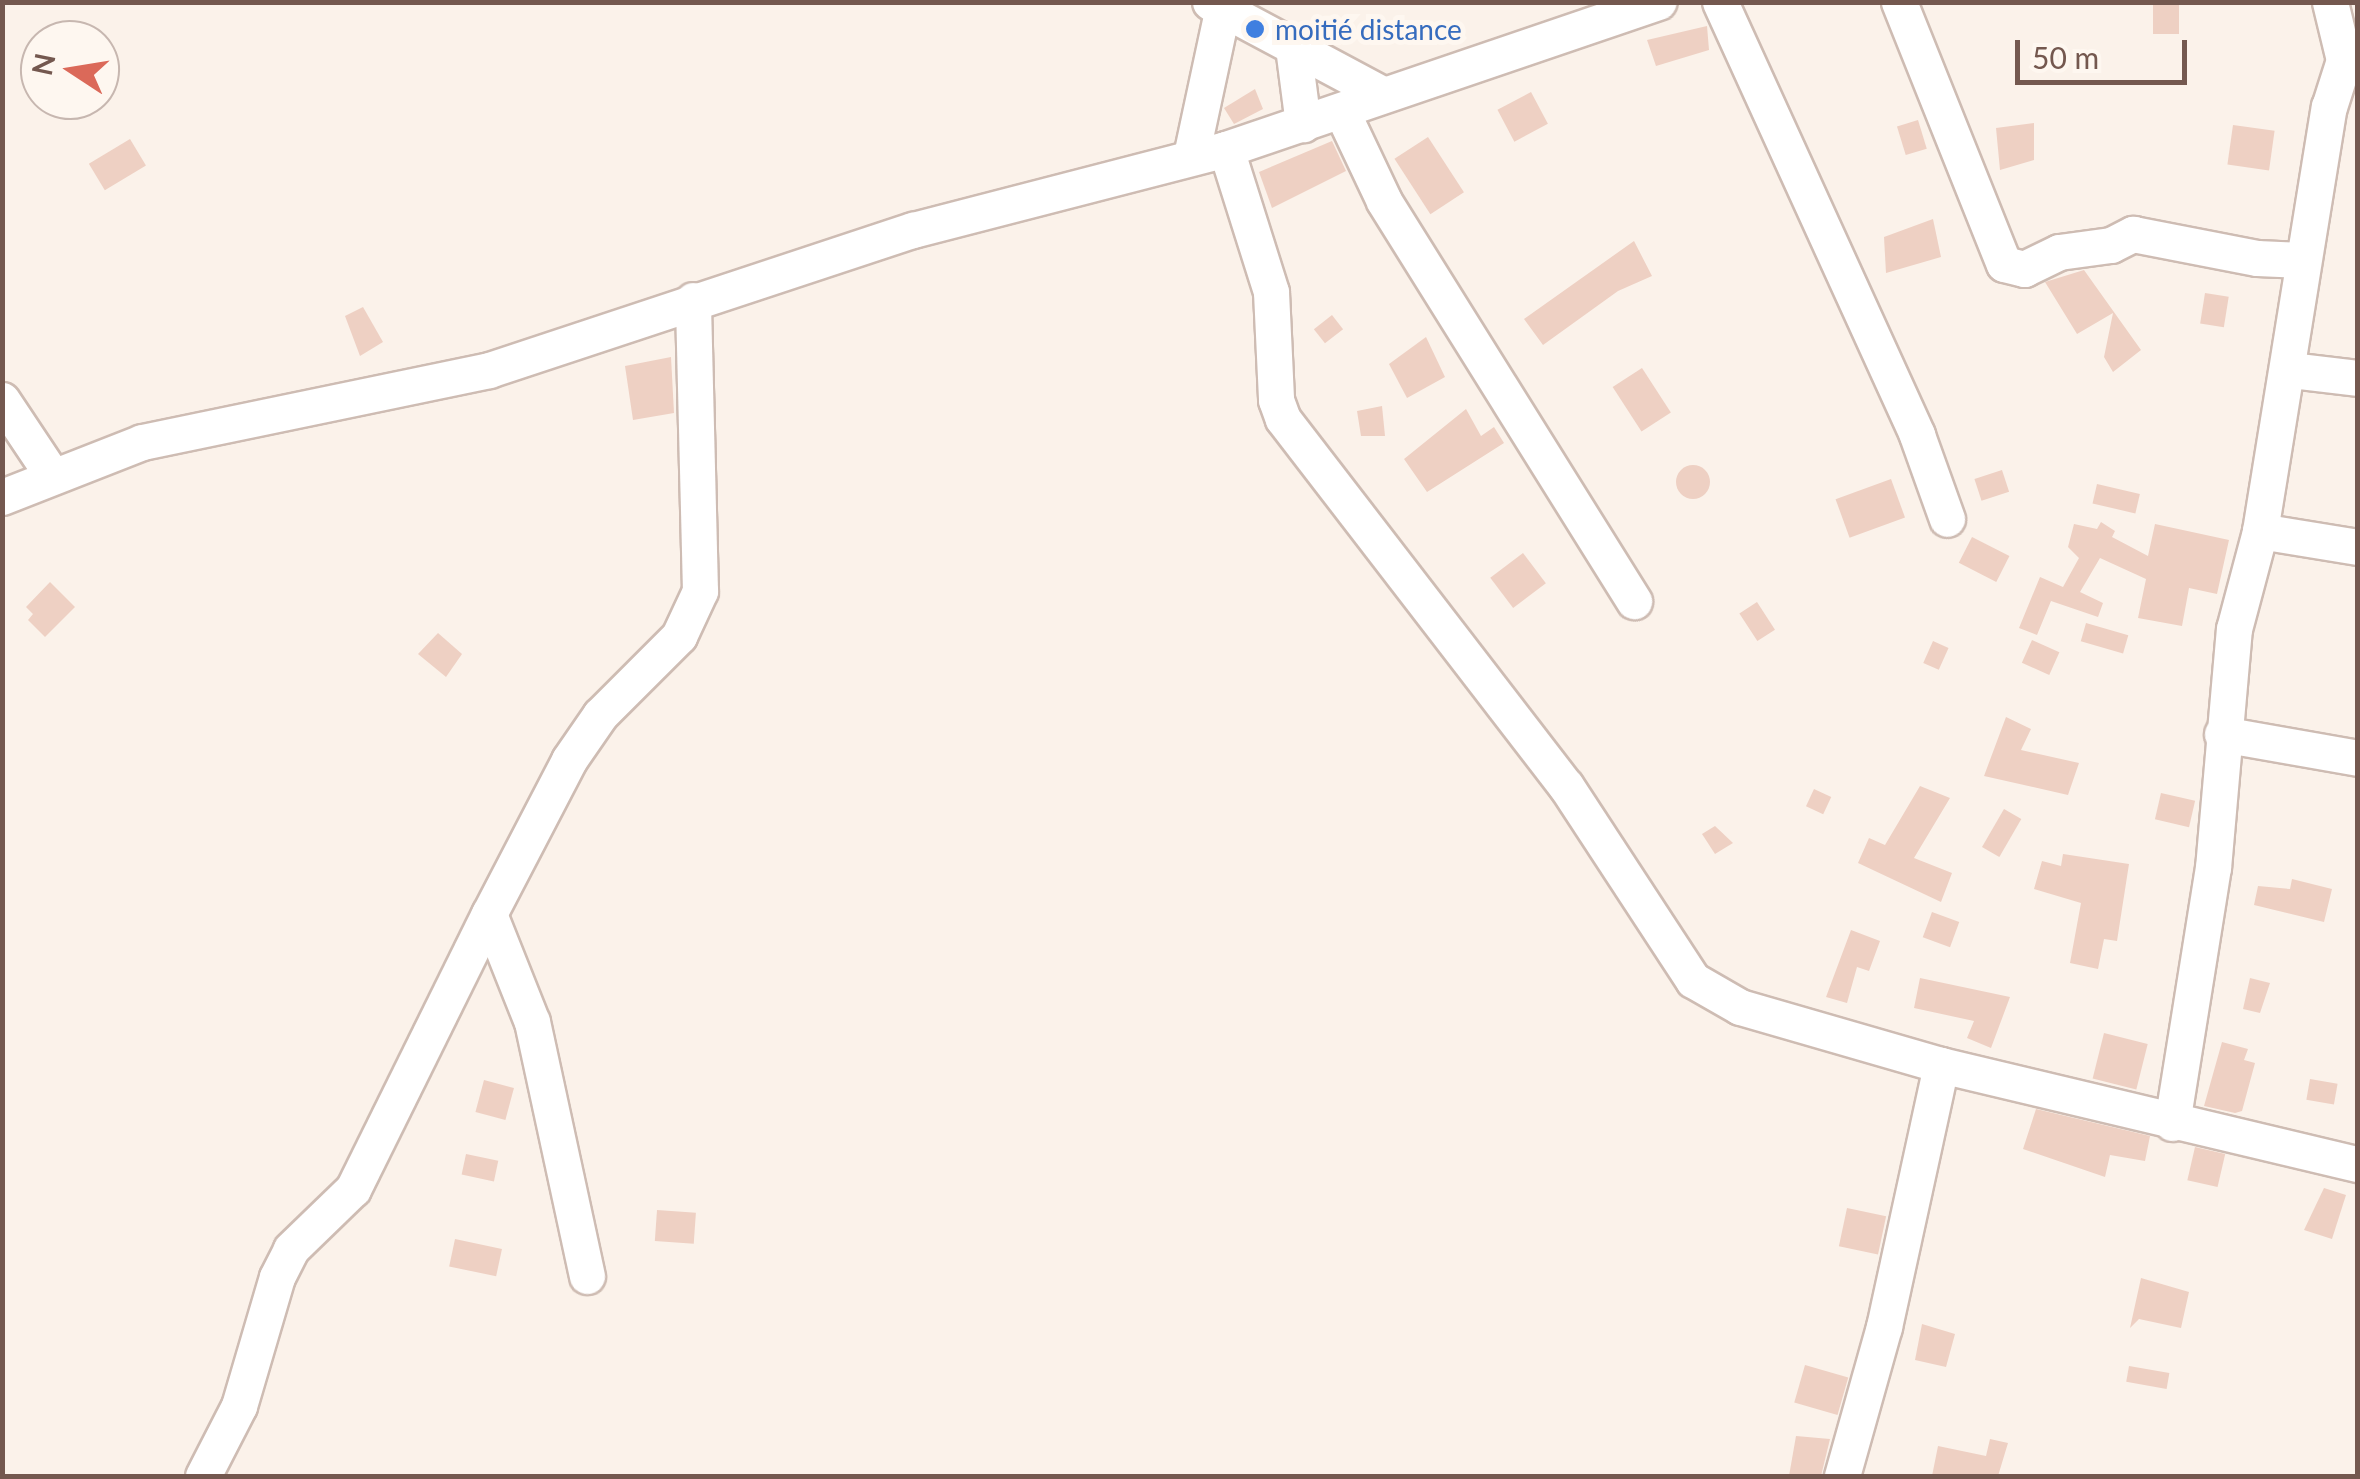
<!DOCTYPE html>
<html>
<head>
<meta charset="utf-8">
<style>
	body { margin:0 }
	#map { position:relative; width:2360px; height:1479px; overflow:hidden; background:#fbf2ea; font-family:Lato,sans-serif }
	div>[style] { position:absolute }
	.building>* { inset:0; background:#eed0c3; transform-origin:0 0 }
	.round { border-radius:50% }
	.roads { filter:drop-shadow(2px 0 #cebcb3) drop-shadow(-2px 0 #cebcb3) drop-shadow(0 2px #cebcb3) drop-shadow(0 -2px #cebcb3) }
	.minor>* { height:35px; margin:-17.5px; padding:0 17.5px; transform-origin:17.5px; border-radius:17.5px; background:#fff }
	.dots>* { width:28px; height:28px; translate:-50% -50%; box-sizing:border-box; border:5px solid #fef7f0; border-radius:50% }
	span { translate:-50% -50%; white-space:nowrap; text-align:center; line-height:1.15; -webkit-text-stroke:10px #fef7f0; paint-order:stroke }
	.shop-label { font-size:28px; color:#366cbe }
	.left { translate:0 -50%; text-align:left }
	.frame { position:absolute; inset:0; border:5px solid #74584f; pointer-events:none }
	.north { position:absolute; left:20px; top:20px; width:100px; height:100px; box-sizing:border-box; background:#fef7f0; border:2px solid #c7b7b0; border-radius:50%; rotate:282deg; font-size:28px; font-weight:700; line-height:40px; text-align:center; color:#74584f }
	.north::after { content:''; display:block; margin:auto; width:35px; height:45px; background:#db6959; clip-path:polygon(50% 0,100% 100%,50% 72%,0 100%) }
	.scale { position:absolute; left:2015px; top:40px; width:172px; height:45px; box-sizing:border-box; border:5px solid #74584f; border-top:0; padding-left:12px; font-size:30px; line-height:35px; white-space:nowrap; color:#74584f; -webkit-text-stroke:8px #fef7f0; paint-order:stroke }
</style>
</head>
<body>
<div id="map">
	<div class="building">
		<i style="left:2153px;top:2px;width:26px;height:32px"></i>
		<i style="clip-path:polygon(1707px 26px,1709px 50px,1656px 66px,1647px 40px)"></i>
		<i style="clip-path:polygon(1255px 89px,1263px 109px,1234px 124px,1224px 108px)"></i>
		<i style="left:1531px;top:92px;width:36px;height:38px;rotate:62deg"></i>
		<i style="left:1918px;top:120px;width:30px;height:22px;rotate:73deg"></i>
		<i style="clip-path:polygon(2034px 123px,2034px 160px,2000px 170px,1996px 128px)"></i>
		<i style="left:2233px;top:125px;width:42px;height:40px;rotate:8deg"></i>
		<i style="left:1428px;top:137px;width:66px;height:40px;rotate:57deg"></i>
		<i style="left:130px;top:139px;width:31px;height:48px;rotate:59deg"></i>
		<i style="clip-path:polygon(1332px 141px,1346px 171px,1272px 208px,1259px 172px)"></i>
		<i style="clip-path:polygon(1933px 219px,1941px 257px,1886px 273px,1884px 237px)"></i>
		<i style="clip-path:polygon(1634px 241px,1652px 276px,1618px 291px,1543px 345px,1524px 319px)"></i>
		<i style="clip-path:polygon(2084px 270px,2141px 350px,2113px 372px,2104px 357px,2113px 313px,2077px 334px,2045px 282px)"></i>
		<i style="left:2205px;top:293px;width:24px;height:31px;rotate:9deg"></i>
		<i style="clip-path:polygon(363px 307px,383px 342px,360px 356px,345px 316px)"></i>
		<i style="left:1332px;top:315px;width:18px;height:23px;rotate:52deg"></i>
		<i style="clip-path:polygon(1426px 337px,1445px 377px,1407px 398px,1389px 364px)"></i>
		<i style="clip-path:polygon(671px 357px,674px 413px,633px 420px,625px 366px)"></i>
		<i style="left:1642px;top:368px;width:53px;height:35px;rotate:57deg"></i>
		<i style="clip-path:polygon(1382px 406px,1385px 436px,1361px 436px,1357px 411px)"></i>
		<i style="clip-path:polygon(1466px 409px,1481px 436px,1494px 427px,1504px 443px,1427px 492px,1404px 459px)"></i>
		<i class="round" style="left:1676px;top:465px;width:34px;height:34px"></i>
		<i style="left:2002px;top:470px;width:23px;height:29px;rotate:72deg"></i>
		<i style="left:1891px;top:479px;width:41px;height:59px;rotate:70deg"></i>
		<i style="left:2097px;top:484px;width:44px;height:20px;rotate:13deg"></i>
		<i style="clip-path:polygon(2101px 522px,2115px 531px,2112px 537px,2148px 556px,2155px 524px,2229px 540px,2217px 594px,2189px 588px,2182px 626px,2138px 618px,2146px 579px,2100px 558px,2080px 592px,2103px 603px,2098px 617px,2051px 601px,2037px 635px,2019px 628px,2040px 577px,2063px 587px,2079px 558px,2068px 547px,2074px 524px,2097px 529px)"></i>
		<i style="left:1972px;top:537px;width:42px;height:29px;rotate:27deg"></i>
		<i style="left:1523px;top:553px;width:38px;height:41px;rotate:53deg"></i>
		<i style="clip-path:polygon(50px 582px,75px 607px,45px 637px,28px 620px,33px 614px,26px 607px)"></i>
		<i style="left:1757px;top:602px;width:33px;height:21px;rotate:57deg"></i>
		<i style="left:2086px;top:623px;width:44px;height:19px;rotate:16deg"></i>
		<i style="clip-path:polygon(438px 633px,462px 654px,446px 677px,418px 654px)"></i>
		<i style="left:2032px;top:640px;width:30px;height:25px;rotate:24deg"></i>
		<i style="left:1933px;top:641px;width:17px;height:24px;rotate:24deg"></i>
		<i style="clip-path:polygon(2006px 717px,2031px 729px,2021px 750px,2079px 763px,2068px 795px,1984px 776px)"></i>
		<i style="clip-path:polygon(1920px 786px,1950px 798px,1914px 858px,1952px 873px,1941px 902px,1858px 863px,1869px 838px,1885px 845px)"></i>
		<i style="left:1814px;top:789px;width:19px;height:19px;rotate:25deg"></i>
		<i style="left:2161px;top:793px;width:35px;height:27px;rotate:13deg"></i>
		<i style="left:2004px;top:809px;width:20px;height:44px;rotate:30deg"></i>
		<i style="clip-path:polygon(1715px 826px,1733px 843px,1715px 854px,1702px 834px)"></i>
		<i style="clip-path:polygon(2063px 854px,2129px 864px,2117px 941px,2104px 939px,2098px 969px,2070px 963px,2081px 903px,2034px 889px,2042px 861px,2061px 866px)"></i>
		<i style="clip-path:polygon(2292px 879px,2332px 889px,2324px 922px,2254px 905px,2258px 886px,2290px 889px)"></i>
		<i style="left:1932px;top:912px;width:29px;height:27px;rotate:20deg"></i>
		<i style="clip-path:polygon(1851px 930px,1880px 941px,1869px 971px,1857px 967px,1847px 1003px,1826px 997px)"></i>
		<i style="clip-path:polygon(1920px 978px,2010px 997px,1991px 1048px,1967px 1038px,1974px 1021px,1914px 1008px)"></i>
		<i style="clip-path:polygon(2250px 978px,2270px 983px,2260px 1013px,2243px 1009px)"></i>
		<i style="left:2104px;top:1033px;width:45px;height:47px;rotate:14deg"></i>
		<i style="clip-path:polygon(2222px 1042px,2248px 1049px,2244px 1060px,2255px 1063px,2242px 1111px,2235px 1113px,2204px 1106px)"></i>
		<i style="left:2310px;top:1079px;width:28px;height:21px;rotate:10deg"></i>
		<i style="left:484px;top:1080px;width:31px;height:33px;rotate:15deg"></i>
		<i style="clip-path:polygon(2036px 1109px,2150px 1136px,2145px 1161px,2110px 1155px,2105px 1177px,2023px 1149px)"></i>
		<i style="left:2195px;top:1147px;width:31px;height:34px;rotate:13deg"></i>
		<i style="left:466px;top:1154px;width:33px;height:21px;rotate:12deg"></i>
		<i style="clip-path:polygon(2324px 1188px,2346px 1195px,2332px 1239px,2304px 1230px)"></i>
		<i style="left:1847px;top:1208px;width:40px;height:39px;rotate:12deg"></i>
		<i style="left:657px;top:1210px;width:39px;height:31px;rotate:4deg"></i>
		<i style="left:455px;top:1239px;width:48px;height:28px;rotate:12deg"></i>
		<i style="clip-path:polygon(2141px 1278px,2189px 1292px,2181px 1328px,2139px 1319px,2130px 1328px)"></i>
		<i style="clip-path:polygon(1922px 1324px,1955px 1334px,1946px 1367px,1915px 1360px)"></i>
		<i style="left:1805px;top:1365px;width:45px;height:39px;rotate:16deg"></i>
		<i style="left:2129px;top:1366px;width:41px;height:16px;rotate:10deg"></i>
		<i style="clip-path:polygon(1796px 1436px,1830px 1439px,1821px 1476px,1789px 1476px)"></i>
		<i style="clip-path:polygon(1990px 1439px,2008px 1443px,1998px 1476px,1932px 1476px,1938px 1446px,1986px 1456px)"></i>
	</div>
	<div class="roads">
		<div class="minor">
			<i style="left:1210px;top:2px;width:195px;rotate:28.1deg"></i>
			<i style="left:1720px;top:2px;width:476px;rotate:65.5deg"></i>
			<i style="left:1917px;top:435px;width:89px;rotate:70.3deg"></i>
			<i style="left:1899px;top:2px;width:282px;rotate:68.2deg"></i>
			<i style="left:2004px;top:264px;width:21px;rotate:14deg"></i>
			<i style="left:2024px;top:269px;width:39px;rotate:-26deg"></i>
			<i style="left:2059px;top:252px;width:52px;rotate:-7.7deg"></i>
			<i style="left:2111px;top:245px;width:25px;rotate:-27deg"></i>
			<i style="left:2133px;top:234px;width:126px;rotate:11deg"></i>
			<i style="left:2257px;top:258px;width:45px;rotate:2.5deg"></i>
			<i style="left:1293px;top:47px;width:78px;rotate:82.6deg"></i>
			<i style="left:1342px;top:112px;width:98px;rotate:64.7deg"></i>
			<i style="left:1384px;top:201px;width:472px;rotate:58deg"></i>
			<i style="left:1226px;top:149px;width:150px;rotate:72.5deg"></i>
			<i style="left:1271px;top:292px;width:108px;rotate:87.3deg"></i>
			<i style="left:1276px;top:400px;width:20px;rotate:70deg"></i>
			<i style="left:1283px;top:419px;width:463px;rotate:52.4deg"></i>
			<i style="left:1566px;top:786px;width:232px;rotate:56.8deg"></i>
			<i style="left:1693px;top:980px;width:54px;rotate:29.9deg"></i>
			<i style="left:1740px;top:1007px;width:209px;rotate:16.1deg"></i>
			<i style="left:1191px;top:156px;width:157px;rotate:-77.9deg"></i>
			<i style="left:2290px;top:370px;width:68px;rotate:6.7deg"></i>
			<i style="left:2px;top:400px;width:90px;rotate:56.3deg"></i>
			<i style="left:2px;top:497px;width:150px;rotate:-21.4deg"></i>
			<i style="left:142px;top:442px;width:354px;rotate:-11.7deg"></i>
			<i style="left:489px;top:370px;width:447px;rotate:-18.3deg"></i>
			<i style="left:913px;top:230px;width:323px;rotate:-14.5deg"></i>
			<i style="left:1226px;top:149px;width:457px;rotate:-18.8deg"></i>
			<i style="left:2260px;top:531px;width:99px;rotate:9.3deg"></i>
			<i style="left:2222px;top:734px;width:138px;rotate:10deg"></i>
			<i style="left:2172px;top:1123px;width:258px;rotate:-80.9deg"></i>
			<i style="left:2213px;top:868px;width:240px;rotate:-85deg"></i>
			<i style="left:2234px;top:629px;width:101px;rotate:-75.1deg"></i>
			<i style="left:2260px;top:531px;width:430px;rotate:-80.8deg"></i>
			<i style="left:2329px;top:107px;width:49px;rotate:-72.3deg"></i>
			<i style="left:2344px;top:60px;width:60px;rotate:-103.6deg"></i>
			<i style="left:587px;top:1276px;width:260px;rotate:-102.2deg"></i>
			<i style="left:532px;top:1022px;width:116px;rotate:-111.7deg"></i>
			<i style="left:489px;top:914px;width:174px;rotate:-62.5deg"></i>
			<i style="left:569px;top:760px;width:55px;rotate:-55.4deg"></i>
			<i style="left:600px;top:715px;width:112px;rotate:-45deg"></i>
			<i style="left:679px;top:636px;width:50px;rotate:-65deg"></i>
			<i style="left:700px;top:591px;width:291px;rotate:-91.4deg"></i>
			<i style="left:203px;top:1476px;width:79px;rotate:-62.8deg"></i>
			<i style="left:239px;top:1406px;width:134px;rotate:-73.6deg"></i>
			<i style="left:277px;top:1277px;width:31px;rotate:-63deg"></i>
			<i style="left:291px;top:1249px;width:86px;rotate:-44.1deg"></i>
			<i style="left:353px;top:1189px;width:307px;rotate:-63.7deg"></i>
			<i style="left:1842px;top:1476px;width:155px;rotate:-74.3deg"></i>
			<i style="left:1884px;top:1327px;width:268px;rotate:-77.7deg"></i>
			<i style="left:1941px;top:1065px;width:429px;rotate:13.4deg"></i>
		</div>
	</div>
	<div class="dots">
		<i style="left:1255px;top:29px;background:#3f7fe0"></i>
	</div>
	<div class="shop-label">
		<span class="left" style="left:1275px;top:29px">moitié distance</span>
	</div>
	<div class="frame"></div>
	<div class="north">N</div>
	<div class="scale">50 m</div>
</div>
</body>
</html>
